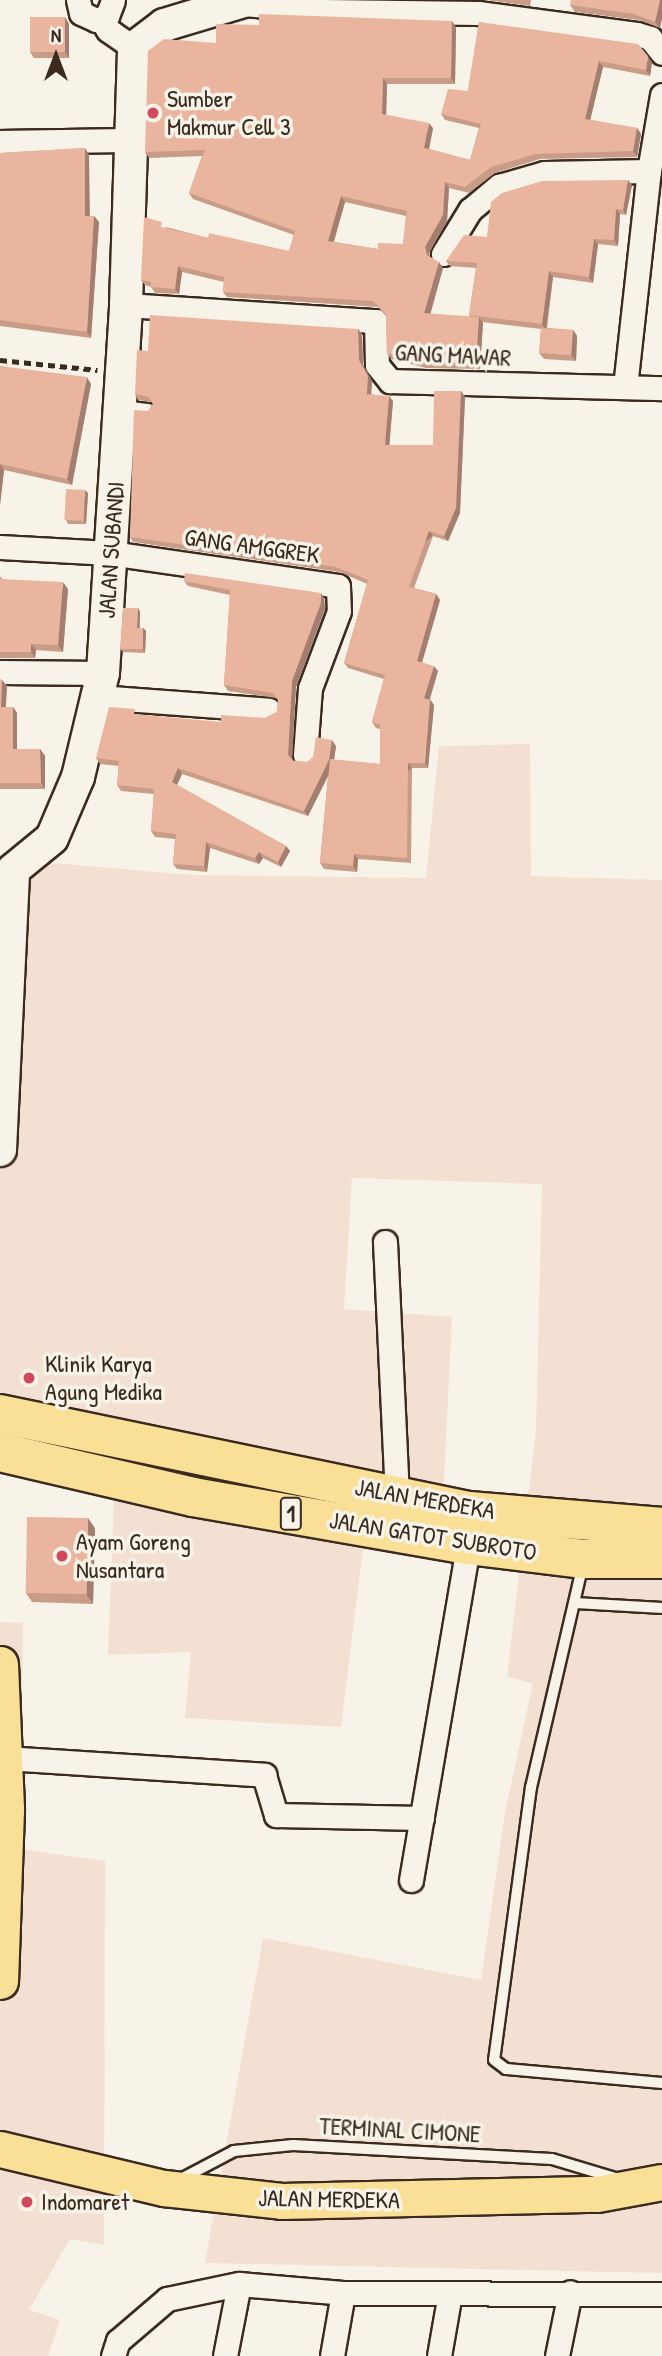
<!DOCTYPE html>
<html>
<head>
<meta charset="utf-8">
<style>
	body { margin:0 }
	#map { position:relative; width:662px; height:2356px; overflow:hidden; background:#f7f3e8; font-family:"Patrick Hand",sans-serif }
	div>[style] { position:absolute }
	.built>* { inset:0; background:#f3e0d2 }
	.path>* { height:4.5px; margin-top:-2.25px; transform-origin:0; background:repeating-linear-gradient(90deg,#3b2a1e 0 7px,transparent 0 12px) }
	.roads { filter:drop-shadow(2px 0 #3b2a1e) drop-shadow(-2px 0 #3b2a1e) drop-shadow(0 2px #3b2a1e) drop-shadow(0 -2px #3b2a1e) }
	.lane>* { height:10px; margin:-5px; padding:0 5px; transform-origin:5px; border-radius:5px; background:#f7f3e8 }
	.street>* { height:23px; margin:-11.5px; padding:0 11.5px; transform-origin:11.5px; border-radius:11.5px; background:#f7f3e8 }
	.secondary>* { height:32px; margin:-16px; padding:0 16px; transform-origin:16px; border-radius:16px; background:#f7f3e8 }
	.primary>* { height:35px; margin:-17.5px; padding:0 17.5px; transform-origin:17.5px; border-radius:17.5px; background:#fadf96 }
	.highway>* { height:38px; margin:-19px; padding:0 19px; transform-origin:19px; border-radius:19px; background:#fadf96 }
	.wall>* { inset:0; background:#c99c88 }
	.shaded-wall>* { inset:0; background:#a47f6f; transform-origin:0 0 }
	.building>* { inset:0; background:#eab59e; transform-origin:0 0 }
	.dots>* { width:19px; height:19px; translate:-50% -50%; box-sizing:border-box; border:4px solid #f7f3e8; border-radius:50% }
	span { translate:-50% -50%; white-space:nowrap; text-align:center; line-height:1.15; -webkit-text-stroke:7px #f7f3e8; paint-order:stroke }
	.shield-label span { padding:2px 5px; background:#f7f3e8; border:2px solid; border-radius:5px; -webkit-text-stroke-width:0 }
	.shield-label { font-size:23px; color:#3b2a1e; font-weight:700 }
	.poi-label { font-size:24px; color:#3b2a1e }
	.left { translate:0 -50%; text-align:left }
	.street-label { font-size:24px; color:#3b2a1e }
	.north { position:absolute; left:21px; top:21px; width:70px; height:70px; -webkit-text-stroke:5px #f7f3e8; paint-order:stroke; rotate:0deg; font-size:19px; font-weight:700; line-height:28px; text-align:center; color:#3b2a1e }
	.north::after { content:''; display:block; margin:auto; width:24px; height:32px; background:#3b2a1e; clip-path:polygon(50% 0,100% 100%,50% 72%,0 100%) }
</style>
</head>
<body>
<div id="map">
	<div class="built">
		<i style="clip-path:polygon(530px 744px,531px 876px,662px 880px,662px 2273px,205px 2263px,263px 1938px,481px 1980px,505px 1812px,533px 1684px,507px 1676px,536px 1431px,542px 1184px,352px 1178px,344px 1309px,452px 1317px,440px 1562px,363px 1549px,341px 1727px,185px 1718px,191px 1652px,108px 1655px,114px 1493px,0 1468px,0 864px,53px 863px,192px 875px,426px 878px,439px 746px)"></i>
		<i style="clip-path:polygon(0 1622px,23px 1623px,20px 1849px,105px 1861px,104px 2245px,70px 2239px,29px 2310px,60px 2320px,48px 2356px,0 2356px)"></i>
	</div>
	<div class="path">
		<i style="left:0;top:360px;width:98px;rotate:5.9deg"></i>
	</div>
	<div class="roads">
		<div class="lane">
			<i style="left:123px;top:406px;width:26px;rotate:7deg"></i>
			<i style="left:583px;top:1564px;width:229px;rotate:103.1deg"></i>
			<i style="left:531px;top:1787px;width:275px;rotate:97.7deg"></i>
			<i style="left:494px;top:2060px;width:15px;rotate:37deg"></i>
			<i style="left:506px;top:2069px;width:157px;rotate:5.1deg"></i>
			<i style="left:576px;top:1603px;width:86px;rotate:3.3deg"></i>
			<i style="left:181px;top:2179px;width:60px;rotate:-27.8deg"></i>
			<i style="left:234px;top:2151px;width:59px;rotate:-5.8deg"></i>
			<i style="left:293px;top:2145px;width:259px;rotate:3.1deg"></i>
			<i style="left:552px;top:2159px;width:73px;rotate:16.7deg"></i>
		</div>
		<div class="street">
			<i style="left:78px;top:0;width:13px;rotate:77deg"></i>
			<i style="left:81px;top:13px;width:17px;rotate:25deg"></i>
			<i style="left:96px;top:20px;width:12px;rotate:-20deg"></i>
			<i style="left:107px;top:16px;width:17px;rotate:-69deg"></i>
			<i style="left:244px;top:4px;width:80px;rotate:5deg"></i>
			<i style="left:324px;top:11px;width:154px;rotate:0.7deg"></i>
			<i style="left:478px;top:13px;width:160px;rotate:7.5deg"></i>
			<i style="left:637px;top:34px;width:14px;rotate:17deg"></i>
			<i style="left:650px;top:38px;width:19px;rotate:51deg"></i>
			<i style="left:101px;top:19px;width:13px;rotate:58deg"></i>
			<i style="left:108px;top:30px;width:32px;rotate:35deg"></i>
			<i style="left:0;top:142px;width:130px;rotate:-0.9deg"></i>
			<i style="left:443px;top:254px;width:52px;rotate:-58.5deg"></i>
			<i style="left:470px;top:210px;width:38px;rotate:-40deg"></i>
			<i style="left:499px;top:186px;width:47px;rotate:-16.1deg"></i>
			<i style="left:544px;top:173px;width:105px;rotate:-1.1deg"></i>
			<i style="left:126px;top:305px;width:251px;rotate:3.7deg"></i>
			<i style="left:376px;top:321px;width:44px;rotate:88.7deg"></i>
			<i style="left:377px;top:365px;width:21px;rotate:51deg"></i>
			<i style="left:390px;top:381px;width:272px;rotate:1.5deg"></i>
			<i style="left:625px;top:387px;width:217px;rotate:-83.7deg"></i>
			<i style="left:649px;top:171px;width:77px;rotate:-80.3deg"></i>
			<i style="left:0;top:547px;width:110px;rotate:3.1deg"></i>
			<i style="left:110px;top:553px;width:230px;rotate:8.2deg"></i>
			<i style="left:338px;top:586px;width:25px;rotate:88deg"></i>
			<i style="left:339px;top:611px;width:82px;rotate:110.6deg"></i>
			<i style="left:310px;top:688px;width:67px;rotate:94.3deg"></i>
			<i style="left:0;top:672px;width:103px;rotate:0.6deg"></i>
			<i style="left:98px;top:697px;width:171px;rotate:4.3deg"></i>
			<i style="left:385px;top:1242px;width:252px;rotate:87.3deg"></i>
			<i style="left:4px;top:1758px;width:261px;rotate:3.7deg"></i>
			<i style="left:264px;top:1775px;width:42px;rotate:73.3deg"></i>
			<i style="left:276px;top:1815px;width:146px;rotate:1.2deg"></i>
			<i style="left:411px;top:1880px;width:340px;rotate:-80.3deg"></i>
			<i style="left:113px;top:2356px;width:16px;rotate:-72deg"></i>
			<i style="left:118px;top:2341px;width:65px;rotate:-40.6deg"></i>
			<i style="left:167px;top:2299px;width:74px;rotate:-11.8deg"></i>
			<i style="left:239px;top:2284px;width:104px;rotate:4.9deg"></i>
			<i style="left:343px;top:2293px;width:319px;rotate:0.2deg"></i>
			<i style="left:225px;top:2356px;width:73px;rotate:-79deg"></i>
			<i style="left:332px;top:2356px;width:64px;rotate:-80.1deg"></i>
			<i style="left:439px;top:2356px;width:64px;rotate:-80.1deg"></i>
			<i style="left:557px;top:2356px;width:65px;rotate:-78.5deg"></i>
		</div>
		<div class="secondary">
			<i style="left:0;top:1150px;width:280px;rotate:-87.3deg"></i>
			<i style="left:13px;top:870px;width:50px;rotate:-39.4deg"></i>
			<i style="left:52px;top:838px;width:66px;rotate:-66.9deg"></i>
			<i style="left:78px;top:777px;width:107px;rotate:-76.5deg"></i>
			<i style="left:103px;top:673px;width:369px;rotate:-86.4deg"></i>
			<i style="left:126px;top:305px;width:257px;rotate:-88.2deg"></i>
			<i style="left:134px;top:48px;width:38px;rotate:-37deg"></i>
			<i style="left:164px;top:25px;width:87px;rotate:-16.8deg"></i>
		</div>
		<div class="primary">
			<i style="left:0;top:1664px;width:146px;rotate:87.6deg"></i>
			<i style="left:6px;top:1810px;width:171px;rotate:92deg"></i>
			<i style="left:0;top:2149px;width:169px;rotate:13.4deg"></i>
			<i style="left:164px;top:2188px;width:118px;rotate:6.3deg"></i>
			<i style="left:281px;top:2201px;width:316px;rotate:-1.3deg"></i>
			<i style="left:597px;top:2194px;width:66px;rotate:-10.5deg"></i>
		</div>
		<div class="highway">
			<i style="left:0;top:1414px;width:479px;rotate:11.7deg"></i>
			<i style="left:469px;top:1511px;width:194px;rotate:4.7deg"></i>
			<i style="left:0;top:1452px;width:198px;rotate:13.1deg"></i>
			<i style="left:193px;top:1497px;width:279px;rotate:9.9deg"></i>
			<i style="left:468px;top:1545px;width:117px;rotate:6.9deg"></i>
			<i style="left:584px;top:1559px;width:78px"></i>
		</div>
	</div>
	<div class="wall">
		<i style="clip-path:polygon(487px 0,531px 0,530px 6px)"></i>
		<i style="clip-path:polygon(662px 0,662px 18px,660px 28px,639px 20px,575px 12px,570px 5px)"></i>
		<i style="clip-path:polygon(65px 17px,69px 24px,69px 58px,34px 58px,30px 52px)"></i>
		<i style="clip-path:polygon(evenodd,479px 22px,652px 62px,650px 76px,603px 67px,590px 120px,637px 128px,641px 134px,637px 157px,540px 159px,495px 173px,469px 193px,449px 188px,447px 221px,429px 253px,430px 257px,443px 268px,430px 314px,470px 317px,469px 315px,476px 268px,450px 266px,446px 261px,487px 237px,632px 185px,626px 215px,620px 214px,618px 246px,598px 244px,593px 283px,553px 277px,547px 328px,573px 330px,577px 336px,576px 361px,544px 359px,539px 353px,541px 329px,482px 322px,483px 323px,480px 369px,426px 368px,391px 359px,387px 353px,386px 316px,378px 307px,227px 297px,223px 292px,224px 282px,182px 272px,179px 294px,155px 293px,151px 287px,145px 285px,141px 280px,166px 227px,208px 238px,289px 251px,294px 235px,193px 199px,189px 193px,202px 156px,149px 158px,145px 152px,216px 43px,456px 27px,455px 84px,387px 84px,386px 115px,433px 128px,429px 149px,470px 160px,479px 128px,445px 120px,441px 114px,468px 91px,479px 22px,345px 202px,406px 216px,403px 244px,378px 249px,334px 242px,345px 202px)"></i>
		<i style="clip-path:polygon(85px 148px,89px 155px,89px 216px,94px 216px,99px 222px,91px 338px,0 326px,0 153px)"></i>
		<i style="clip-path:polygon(358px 329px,362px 334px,363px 365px,372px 381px,371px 394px,393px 401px,389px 445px,433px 445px,461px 391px,465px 397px,460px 513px,448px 541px,433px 536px,414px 588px,436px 594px,440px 600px,422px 662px,438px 671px,430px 699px,434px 705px,428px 768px,412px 768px,411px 863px,358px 859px,357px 872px,324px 869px,320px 863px,328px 776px,308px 816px,182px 774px,177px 785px,286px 846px,290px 851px,281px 867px,263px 858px,259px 864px,210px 848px,207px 872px,177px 869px,173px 864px,175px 839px,155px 837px,151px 831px,154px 794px,121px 791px,117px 785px,119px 766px,100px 764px,96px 758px,221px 722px,265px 718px,277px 712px,278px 700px,276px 698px,228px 691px,224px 685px,230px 595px,188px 586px,184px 581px,324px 598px,325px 609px,296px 687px,292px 759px,294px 761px,307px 762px,336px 746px,334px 760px,380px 764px,380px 729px,376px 728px,372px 722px,384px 679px,348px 668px,344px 663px,367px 584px,340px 572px,133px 542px,130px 537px,148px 411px,153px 404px,152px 402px,138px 400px,135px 394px,148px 351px)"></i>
		<i style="clip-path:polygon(0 366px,91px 384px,72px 485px,4px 470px,0 505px)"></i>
		<i style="clip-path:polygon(88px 493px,86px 524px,68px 524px,66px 520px)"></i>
		<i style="clip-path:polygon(0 576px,2px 579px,68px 589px,63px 652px,36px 650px,35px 658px,0 658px)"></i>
		<i style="clip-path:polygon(138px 608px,140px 612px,140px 628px,143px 628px,146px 631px,145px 653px,123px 652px,120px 649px)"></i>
		<i style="clip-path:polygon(0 679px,7px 686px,6px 707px,13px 707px,17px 713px,17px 749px,40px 749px,45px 756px,45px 789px,0 789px)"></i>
		<i style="clip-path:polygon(95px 1528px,93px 1604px,32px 1602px,26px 1593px)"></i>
	</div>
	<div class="shaded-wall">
		<i style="clip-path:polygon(660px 0,662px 0,662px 18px,660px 28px,655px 22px)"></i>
		<i style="clip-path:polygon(65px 17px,69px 24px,69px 58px,65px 52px)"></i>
		<i style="clip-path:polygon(452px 21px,456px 27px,455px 84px,451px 78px)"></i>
		<i style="clip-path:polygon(648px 56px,652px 62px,650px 76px,646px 70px)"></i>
		<i style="clip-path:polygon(599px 61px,603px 67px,589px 125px,585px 119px)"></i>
		<i style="clip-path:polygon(383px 78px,387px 84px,386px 120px,382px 114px)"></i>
		<i style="clip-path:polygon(429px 123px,433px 128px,428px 154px,424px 148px)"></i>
		<i style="clip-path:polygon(637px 128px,641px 134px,637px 157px,633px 151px)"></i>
		<i style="clip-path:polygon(85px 148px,89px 155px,90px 222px,85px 216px)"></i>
		<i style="clip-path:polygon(628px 180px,632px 185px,626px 215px,623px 210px)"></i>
		<i style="clip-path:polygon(445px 182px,449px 188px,447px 221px,429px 253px,431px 261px,427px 255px,425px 247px)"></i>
		<i style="clip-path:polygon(341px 196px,345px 202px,332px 247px,328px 241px)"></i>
		<i style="clip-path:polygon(616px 209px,620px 214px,618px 246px,614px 240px)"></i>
		<i style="clip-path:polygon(94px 216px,99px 222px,91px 338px,87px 332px)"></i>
		<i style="clip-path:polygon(594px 239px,598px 244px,593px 283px,589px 277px)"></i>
		<i style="clip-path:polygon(439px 262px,443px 268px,429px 319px,424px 313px)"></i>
		<i style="clip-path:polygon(178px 266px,182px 272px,179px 294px,175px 289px)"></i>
		<i style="clip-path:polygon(549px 271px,553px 277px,546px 330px,542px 324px)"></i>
		<i style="clip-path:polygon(479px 317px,483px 323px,480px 369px,476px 363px)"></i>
		<i style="clip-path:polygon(358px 329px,362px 334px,363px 365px,372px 381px,371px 399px,367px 394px,359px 360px)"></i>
		<i style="clip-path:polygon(573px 330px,577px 336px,576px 361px,571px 355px)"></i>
		<i style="clip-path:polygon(87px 377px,91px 384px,72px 485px,67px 479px)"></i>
		<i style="clip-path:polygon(461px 391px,465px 397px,460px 513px,448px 541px,444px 536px)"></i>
		<i style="clip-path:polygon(389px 396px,393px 401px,389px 450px,385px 445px)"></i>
		<i style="clip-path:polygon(0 464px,4px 470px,0 505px)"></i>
		<i style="clip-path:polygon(85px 490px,88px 493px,86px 524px,84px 521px)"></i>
		<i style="left:429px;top:531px;width:6px;height:59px;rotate:51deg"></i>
		<i style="clip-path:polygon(63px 582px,68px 589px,63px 652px,58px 645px)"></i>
		<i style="clip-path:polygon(321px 593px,324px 598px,325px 609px,296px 687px,292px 760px,288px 755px,292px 681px)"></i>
		<i style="clip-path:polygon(436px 594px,440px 600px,421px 666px,417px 661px)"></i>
		<i style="clip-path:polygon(138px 608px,140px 612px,139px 631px,137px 628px)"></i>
		<i style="clip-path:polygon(143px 628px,146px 631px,145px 653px,143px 649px)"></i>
		<i style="clip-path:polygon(31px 644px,36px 650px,35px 658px,31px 652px)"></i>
		<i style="clip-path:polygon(434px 666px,438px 671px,428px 704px,424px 698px)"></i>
		<i style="clip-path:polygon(2px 680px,7px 686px,5px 713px,1px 707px)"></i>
		<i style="clip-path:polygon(430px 700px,434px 705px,428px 768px,425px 763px)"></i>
		<i style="clip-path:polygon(13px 707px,17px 713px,17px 756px,13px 749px)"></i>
		<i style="clip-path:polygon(332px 740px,336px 746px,333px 766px,308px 816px,304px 811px)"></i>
		<i style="clip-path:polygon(40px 749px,45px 756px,45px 789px,41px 783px)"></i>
		<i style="left:408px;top:763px;width:6px;height:95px;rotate:51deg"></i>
		<i style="clip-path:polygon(178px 768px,182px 774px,176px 787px,172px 782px)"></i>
		<i style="clip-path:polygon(206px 842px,210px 848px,207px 872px,204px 866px)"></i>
		<i style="clip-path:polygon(286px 846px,290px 851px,281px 867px,278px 862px)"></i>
		<i style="clip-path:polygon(259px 852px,263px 858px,259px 864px,255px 858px)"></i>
		<i style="clip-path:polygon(354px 854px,358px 859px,357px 872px,353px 866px)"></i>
		<i style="clip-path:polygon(88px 1518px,95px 1528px,93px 1604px,86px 1594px)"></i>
	</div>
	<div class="building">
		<i style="clip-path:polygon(571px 0,660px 0,655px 22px,634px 14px,570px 5px)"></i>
		<i style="clip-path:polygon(evenodd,259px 14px,452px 21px,451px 78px,383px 78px,382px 114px,429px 123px,424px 148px,470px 160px,481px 124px,441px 114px,448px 89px,468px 91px,479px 22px,638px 44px,648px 56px,646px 70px,599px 61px,585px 119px,637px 128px,633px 151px,536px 154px,491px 167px,465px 187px,445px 182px,443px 215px,425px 247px,427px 255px,439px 262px,424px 313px,479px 317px,476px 363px,422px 362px,387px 353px,386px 314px,373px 301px,223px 292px,224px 277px,178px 266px,175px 289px,151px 287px,151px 282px,141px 280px,144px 217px,162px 222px,161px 227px,208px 238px,209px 233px,289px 251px,295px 231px,189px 193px,205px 150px,145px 152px,148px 51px,164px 39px,216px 43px,216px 24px,259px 25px,259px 14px,341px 196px,407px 211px,403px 244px,378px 243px,378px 249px,328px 241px,341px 196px)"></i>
		<i style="left:30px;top:17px;width:35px;height:35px"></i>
		<i style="clip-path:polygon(85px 148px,85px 216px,94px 216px,87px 332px,0 320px,0 153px)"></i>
		<i style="clip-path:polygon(628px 180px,623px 210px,616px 209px,614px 240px,594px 239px,589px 277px,549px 271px,542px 324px,469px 315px,477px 263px,446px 261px,464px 235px,487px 237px,491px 202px,502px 193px,542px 181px)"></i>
		<i style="clip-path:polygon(150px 315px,358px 329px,359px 360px,368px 376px,367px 394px,389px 396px,385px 445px,433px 445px,434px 391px,461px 391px,456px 508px,444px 536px,429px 531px,409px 587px,436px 594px,417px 661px,434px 666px,424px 698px,430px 700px,425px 763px,408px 763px,407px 858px,354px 854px,353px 866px,320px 863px,330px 759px,380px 764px,380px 725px,372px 722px,385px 675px,344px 663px,368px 580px,336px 567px,130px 537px,134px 410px,148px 411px,153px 404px,149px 397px,135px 394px,137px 350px,148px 351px)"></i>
		<i style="left:541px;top:328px;width:32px;height:25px;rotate:4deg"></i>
		<i style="clip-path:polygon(0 366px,87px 377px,67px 479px,0 464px)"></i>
		<i style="left:66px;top:489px;width:19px;height:31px;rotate:3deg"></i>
		<i style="clip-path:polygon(185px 573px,321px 593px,321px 603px,292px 681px,288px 755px,294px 761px,307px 762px,313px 757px,316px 737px,332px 740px,329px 760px,304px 811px,178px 768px,172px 782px,286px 846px,278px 862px,259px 852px,255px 858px,206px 842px,204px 866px,173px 864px,176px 834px,151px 831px,154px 789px,117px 785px,119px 761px,96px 758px,109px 707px,135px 709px,134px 714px,221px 722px,221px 715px,265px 718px,277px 712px,278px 699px,272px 693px,224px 685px,230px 590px,184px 581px)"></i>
		<i style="clip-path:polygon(0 579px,63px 582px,58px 645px,31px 644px,31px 652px,0 652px)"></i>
		<i style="clip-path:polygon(123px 608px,138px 608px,137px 628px,143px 628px,143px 649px,120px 649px)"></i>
		<i style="clip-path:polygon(0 679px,2px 680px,1px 707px,13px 707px,13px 749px,40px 749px,41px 783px,0 783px)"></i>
		<i style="left:27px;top:1517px;width:61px;height:76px;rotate:1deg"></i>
	</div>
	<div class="dots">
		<i style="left:153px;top:113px;background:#d1495b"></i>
		<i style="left:29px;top:1378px;background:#d1495b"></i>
		<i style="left:62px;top:1556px;background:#d1495b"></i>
		<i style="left:27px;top:2202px;background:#d1495b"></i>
	</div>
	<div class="shield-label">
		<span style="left:291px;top:1514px">1</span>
	</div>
	<div class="poi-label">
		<span class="left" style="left:167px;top:113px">Sumber<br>Makmur Cell 3</span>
		<span class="left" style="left:45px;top:1378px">Klinik Karya<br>Agung Medika</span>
		<span class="left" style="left:76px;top:1556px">Ayam Goreng<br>Nusantara</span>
		<span class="left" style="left:41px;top:2202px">Indomaret</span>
	</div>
	<div class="street-label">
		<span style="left:453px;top:355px;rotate:3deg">GANG MAWAR</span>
		<span style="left:252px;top:546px;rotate:8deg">GANG AMGGREK</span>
		<span style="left:111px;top:550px;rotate:-86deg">JALAN SUBANDI</span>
		<span style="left:425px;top:1499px;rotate:10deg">JALAN MERDEKA</span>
		<span style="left:433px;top:1536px;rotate:9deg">JALAN GATOT SUBROTO</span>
		<span style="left:400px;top:2130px;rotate:3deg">TERMINAL CIMONE</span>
		<span style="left:329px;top:2199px;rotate:1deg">JALAN MERDEKA</span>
	</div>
	<div class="north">N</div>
</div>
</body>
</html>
